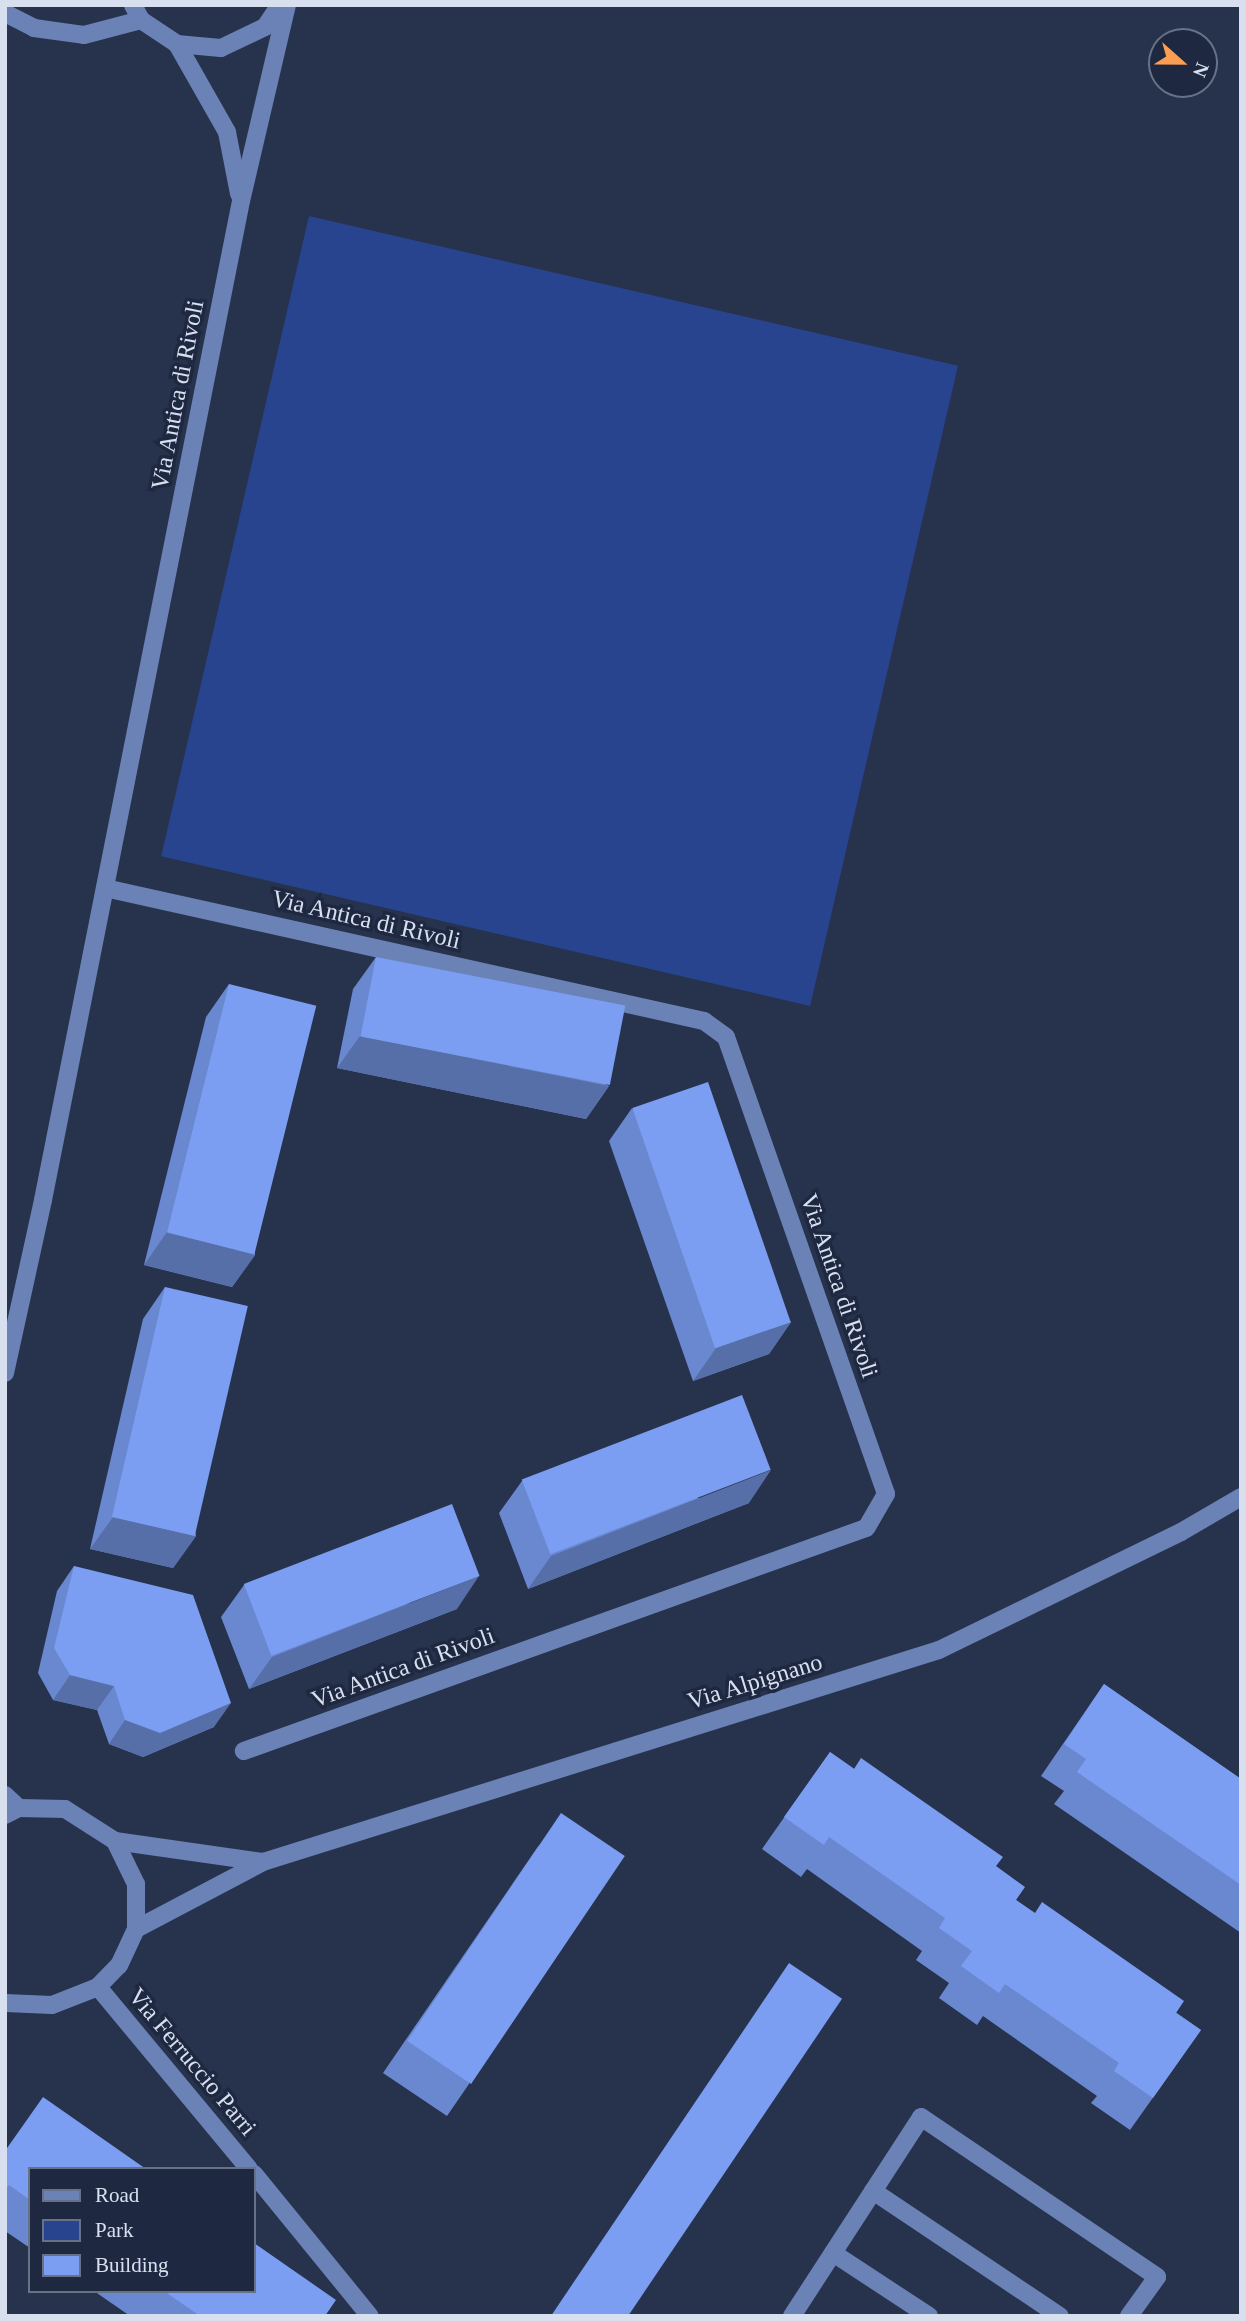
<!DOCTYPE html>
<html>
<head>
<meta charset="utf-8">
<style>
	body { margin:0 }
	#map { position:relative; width:1246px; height:2321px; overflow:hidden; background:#27324c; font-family:"Times New Roman",serif }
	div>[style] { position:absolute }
	.green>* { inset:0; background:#29448e; transform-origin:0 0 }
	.minor>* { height:18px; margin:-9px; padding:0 9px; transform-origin:9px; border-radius:9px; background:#6b82b7 }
	.wall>* { inset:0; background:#6a88d0 }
	.shaded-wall>* { inset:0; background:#566fa9 }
	.building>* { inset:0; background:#7b9ef2; transform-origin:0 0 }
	span { translate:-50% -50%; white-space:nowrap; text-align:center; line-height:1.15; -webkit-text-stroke:7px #1e2841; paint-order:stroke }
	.street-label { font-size:24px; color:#d8e0f0 }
	.frame { position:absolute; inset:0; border:7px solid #d8e0f0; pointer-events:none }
	.legend { position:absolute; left:28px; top:2167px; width:228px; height:126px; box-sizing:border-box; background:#1e2841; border:2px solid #687287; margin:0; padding:9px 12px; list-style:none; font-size:21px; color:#d8e0f0 }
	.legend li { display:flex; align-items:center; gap:14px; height:35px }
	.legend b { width:35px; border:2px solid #687287 }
	.north { position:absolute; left:1148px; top:28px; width:70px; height:70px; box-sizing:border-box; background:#1e2841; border:2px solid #687287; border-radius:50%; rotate:111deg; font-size:19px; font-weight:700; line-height:28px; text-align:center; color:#d8e0f0 }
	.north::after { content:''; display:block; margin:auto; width:24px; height:32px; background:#fc9d54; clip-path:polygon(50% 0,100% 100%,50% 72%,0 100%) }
</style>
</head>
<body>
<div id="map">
	<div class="green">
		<i style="left:309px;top:216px;width:666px;height:657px;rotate:13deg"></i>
	</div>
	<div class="minor">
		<i style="left:133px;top:5px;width:17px;rotate:62deg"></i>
		<i style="left:141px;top:20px;width:43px;rotate:33.7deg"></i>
		<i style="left:177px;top:44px;width:44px;rotate:5.2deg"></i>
		<i style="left:221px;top:48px;width:49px;rotate:-25.5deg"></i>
		<i style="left:265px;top:27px;width:27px;rotate:-56deg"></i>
		<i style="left:5px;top:13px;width:33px;rotate:27deg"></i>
		<i style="left:34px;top:28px;width:50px;rotate:8deg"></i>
		<i style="left:84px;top:35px;width:59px;rotate:-14.7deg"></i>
		<i style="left:177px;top:44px;width:101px;rotate:60.4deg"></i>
		<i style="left:227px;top:132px;width:63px;rotate:79deg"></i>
		<i style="left:105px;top:888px;width:614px;rotate:12.52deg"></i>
		<i style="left:704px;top:1021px;width:27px;rotate:36deg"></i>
		<i style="left:726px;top:1037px;width:484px;rotate:70.7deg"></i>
		<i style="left:886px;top:1494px;width:39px;rotate:120deg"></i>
		<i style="left:866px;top:1528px;width:661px;rotate:160.28deg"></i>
		<i style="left:5px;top:1373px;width:177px;rotate:-77.6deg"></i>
		<i style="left:43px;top:1200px;width:1018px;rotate:-78.79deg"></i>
		<i style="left:241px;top:201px;width:201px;rotate:-76.8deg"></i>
		<i style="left:5px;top:1795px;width:19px;rotate:43deg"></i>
		<i style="left:5px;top:1815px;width:16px;rotate:-27deg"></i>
		<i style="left:19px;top:1808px;width:46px;rotate:1.2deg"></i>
		<i style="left:65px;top:1809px;width:59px;rotate:32.6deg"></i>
		<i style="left:115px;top:1841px;width:48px;rotate:64deg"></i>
		<i style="left:136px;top:1884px;width:45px;rotate:90deg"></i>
		<i style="left:136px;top:1929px;width:40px;rotate:115deg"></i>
		<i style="left:119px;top:1965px;width:30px;rotate:134deg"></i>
		<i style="left:98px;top:1987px;width:49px;rotate:158.6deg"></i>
		<i style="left:52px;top:2005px;width:47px;rotate:-177.6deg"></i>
		<i style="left:115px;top:1841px;width:149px;rotate:8.1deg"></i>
		<i style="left:136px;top:1929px;width:144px;rotate:-27.8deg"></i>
		<i style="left:263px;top:1862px;width:708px;rotate:-17.41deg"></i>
		<i style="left:939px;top:1650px;width:269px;rotate:-26deg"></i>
		<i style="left:1181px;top:1532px;width:69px;rotate:-30.3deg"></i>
		<i style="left:98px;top:1987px;width:236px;rotate:50.3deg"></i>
		<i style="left:254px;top:2174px;width:183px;rotate:50.8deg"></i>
		<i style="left:873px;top:2191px;width:225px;rotate:33.8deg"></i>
		<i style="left:833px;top:2253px;width:115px;rotate:33.3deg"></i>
		<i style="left:792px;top:2316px;width:237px;rotate:-57deg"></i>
		<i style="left:921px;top:2117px;width:285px;rotate:34.1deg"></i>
		<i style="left:1157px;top:2277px;width:48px;rotate:125.7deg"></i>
	</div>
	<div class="wall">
		<i style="clip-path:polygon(376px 957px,609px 1086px,586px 1119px,337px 1068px,353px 989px)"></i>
		<i style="clip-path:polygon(229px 984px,255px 1255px,232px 1287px,144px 1265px,206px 1017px)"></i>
		<i style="clip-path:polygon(632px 1108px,791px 1322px,769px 1354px,693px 1381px,609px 1141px)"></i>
		<i style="clip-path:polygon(165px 1287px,196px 1536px,173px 1568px,90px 1549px,143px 1319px)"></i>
		<i style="clip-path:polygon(522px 1481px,749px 1503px,528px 1589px,499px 1513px)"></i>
		<i style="clip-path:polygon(74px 1566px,214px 1727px,143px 1757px,109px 1744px,97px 1710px,53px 1700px,38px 1673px,57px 1591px)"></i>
		<i style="clip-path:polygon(244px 1585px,457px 1609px,249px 1689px,221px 1617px)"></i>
		<i style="clip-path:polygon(1104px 1684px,1241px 1779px,1241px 1933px,1054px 1804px,1064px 1791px,1041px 1776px)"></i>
		<i style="clip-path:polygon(830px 1752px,996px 1867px,1016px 1900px,1201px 2030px,1130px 2130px,1091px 2103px,1097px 2096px,983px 2016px,977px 2025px,939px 1998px,949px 1983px,916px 1960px,922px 1951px,807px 1869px,801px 1877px,762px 1849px)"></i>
		<i style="clip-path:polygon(539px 1845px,469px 2084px,447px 2116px,383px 2073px)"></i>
		<i style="clip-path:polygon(5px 2151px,30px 2169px,30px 2248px,5px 2231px)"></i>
		<i style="clip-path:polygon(94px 2291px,254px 2291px,325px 2316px,130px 2316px)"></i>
	</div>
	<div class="shaded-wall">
		<i style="clip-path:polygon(360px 1036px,609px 1086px,586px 1119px,337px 1068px)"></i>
		<i style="clip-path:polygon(167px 1232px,255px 1255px,232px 1287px,144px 1265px)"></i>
		<i style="clip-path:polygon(791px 1322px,769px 1354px,693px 1381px,716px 1348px)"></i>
		<i style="clip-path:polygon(771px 1470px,749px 1503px,528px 1589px,551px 1556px)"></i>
		<i style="clip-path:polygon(113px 1517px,196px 1536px,173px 1568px,90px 1549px)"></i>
		<i style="clip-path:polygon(479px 1576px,457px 1609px,249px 1689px,272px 1657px)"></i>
		<i style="clip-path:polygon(70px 1675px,114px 1686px,97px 1710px,53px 1700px)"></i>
		<i style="clip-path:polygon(231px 1703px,214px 1727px,143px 1757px,109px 1744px,125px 1720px)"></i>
	</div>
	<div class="building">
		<i style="left:376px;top:957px;width:254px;height:81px;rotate:11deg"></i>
		<i style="left:229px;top:984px;width:90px;height:256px;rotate:14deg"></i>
		<i style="left:708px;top:1082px;width:254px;height:80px;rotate:71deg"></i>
		<i style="left:165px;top:1287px;width:85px;height:236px;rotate:13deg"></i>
		<i style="left:742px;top:1395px;width:80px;height:236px;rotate:69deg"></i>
		<i style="left:452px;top:1504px;width:77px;height:223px;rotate:69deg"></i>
		<i style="clip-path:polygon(74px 1566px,193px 1595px,231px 1703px,160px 1733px,125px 1720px,114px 1686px,70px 1675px,54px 1648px)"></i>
		<i style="clip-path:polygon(1104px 1684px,1241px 1779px,1241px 1885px,1077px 1772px,1086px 1759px,1064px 1744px)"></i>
		<i style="clip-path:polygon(830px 1752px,854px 1769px,861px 1758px,1003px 1857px,996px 1866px,1025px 1887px,1016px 1900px,1035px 1913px,1042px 1902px,1184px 2001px,1176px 2013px,1201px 2030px,1153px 2098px,1114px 2071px,1119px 2063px,1005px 1984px,999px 1993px,961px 1966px,972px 1951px,939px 1928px,945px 1918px,829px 1837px,824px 1845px,784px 1817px)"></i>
		<i style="left:561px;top:1813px;width:77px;height:275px;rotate:34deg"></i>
		<i style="left:789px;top:1963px;width:64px;height:429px;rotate:34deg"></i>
		<i style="clip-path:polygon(43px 2097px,146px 2169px,30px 2169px,30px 2200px,9px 2185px,5px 2190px,5px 2151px)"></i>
		<i style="clip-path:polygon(254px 2243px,336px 2300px,325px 2316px,200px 2316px,164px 2291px,254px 2291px)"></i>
	</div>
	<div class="street-label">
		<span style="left:178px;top:395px;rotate:-79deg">Via Antica di Rivoli</span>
		<span style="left:366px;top:920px;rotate:13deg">Via Antica di Rivoli</span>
		<span style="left:839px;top:1286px;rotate:71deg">Via Antica di Rivoli</span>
		<span style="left:403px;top:1668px;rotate:-20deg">Via Antica di Rivoli</span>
		<span style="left:755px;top:1682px;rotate:-17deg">Via Alpignano</span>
		<span style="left:192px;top:2062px;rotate:50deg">Via Ferruccio Parri</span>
	</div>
	<div class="frame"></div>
	<ul class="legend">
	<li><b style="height:9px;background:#6b82b7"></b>Road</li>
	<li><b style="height:19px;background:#29448e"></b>Park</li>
	<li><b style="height:19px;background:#7b9ef2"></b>Building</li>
	</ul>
	<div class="north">N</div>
</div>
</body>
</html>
